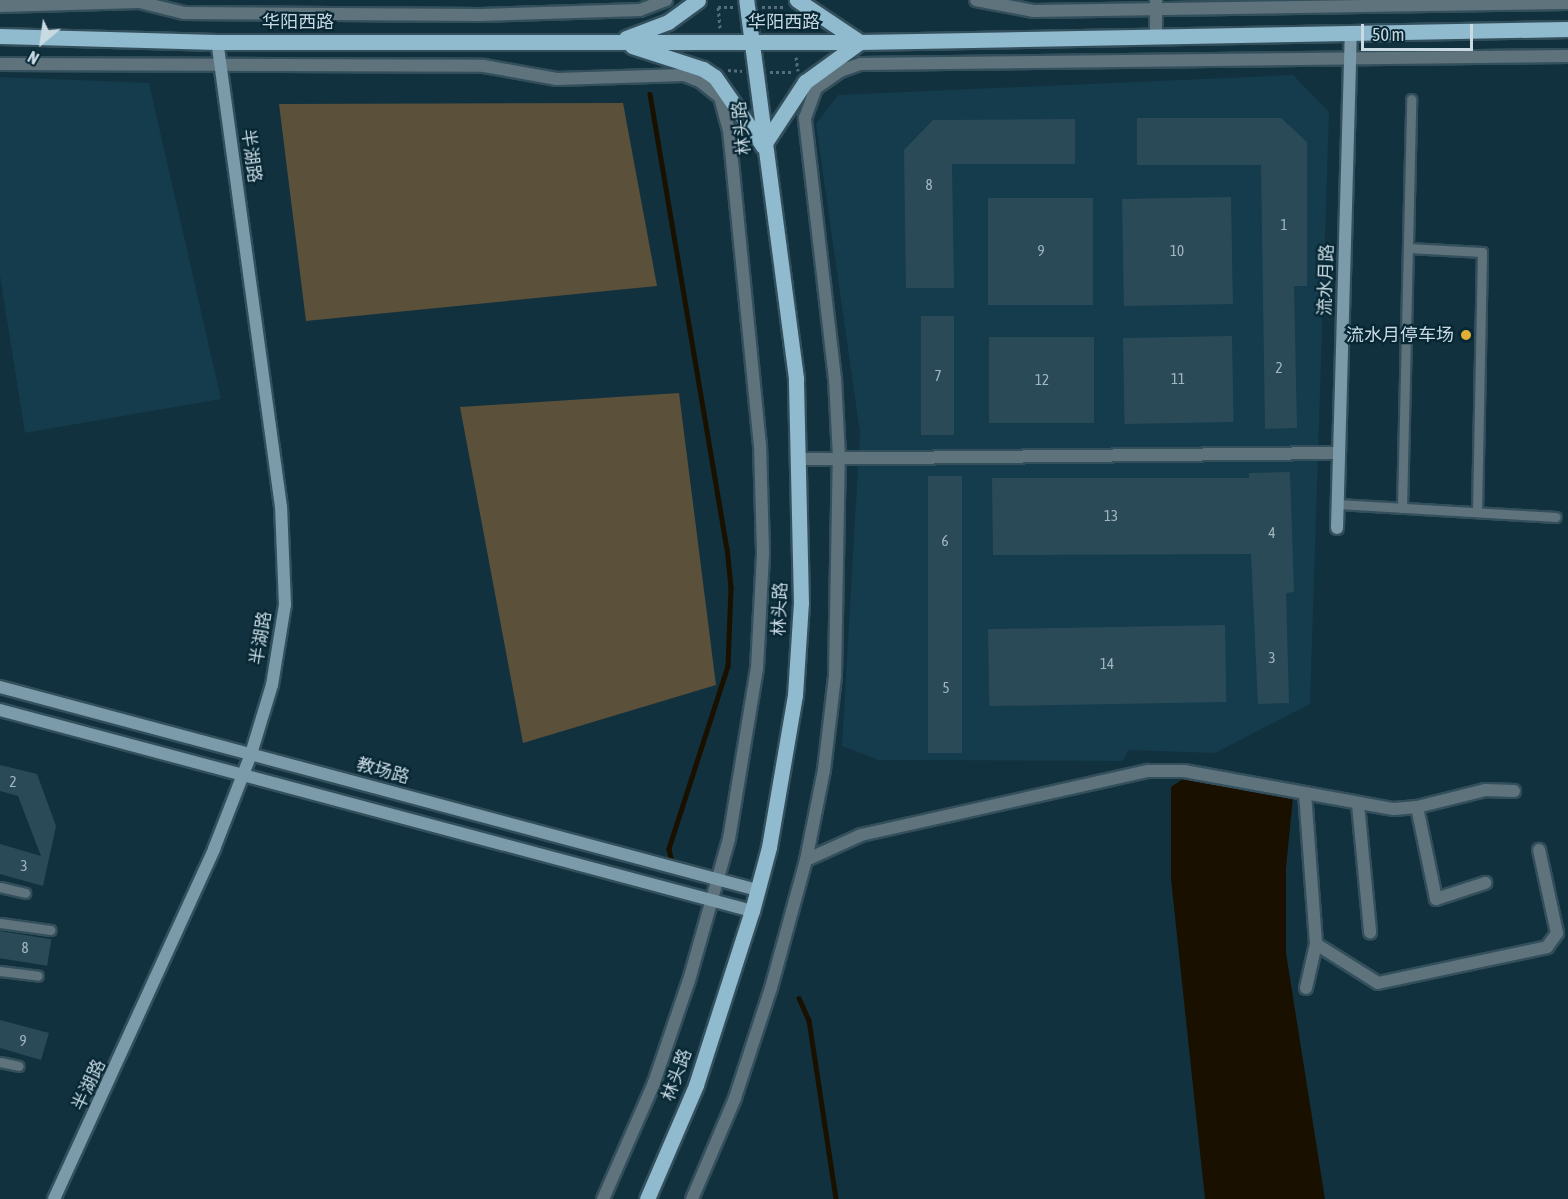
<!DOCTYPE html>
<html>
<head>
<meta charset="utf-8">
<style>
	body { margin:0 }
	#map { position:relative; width:1568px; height:1199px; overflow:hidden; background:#12313e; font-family:"Asap Condensed","Noto Sans SC",sans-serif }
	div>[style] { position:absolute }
	.built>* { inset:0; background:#143c4d }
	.green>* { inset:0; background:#5b5039 }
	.water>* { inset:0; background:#191000 }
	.stream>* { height:4.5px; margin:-2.25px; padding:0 2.25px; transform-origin:2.25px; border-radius:2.25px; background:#191000 }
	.building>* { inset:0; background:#2b4a58; transform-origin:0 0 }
	.path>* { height:3px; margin-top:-1.5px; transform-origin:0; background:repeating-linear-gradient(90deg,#546e79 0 3px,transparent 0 6px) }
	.roads { filter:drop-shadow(2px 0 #334f5c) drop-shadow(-2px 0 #334f5c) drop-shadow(0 2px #334f5c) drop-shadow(0 -2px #334f5c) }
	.lane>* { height:9px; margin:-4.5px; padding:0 4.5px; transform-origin:4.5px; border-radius:4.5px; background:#5f737d }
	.street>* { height:12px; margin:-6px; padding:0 6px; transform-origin:6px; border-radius:6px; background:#5f737d }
	.secondary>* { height:12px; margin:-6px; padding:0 6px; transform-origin:6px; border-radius:6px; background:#7b9bab }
	.primary>* { height:15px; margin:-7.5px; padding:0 7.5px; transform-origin:7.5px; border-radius:7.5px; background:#90bace }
	.dots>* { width:16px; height:16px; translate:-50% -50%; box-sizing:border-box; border:3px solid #072734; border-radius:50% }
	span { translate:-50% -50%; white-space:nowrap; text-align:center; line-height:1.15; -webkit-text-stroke:4.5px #072734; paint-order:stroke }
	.number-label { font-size:15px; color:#a2b6c0 }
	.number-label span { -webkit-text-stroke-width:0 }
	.street-label { font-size:18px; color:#c9dae3 }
	.poi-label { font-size:18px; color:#c9dae3 }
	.right { translate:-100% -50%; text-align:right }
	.north { position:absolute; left:12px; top:12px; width:60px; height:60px; -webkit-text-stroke:4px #072734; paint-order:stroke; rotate:209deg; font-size:16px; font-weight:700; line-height:24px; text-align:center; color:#c9dae3 }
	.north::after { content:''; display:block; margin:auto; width:21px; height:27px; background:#c9dae3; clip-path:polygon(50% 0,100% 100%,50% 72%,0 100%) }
	.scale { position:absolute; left:1361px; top:24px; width:112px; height:27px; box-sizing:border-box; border:3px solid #c9dae3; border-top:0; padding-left:8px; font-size:18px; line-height:21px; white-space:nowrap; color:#c9dae3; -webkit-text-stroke:4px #072734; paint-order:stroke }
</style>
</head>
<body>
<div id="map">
	<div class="built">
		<i style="clip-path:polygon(1293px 75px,1329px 112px,1310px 704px,1215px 753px,1128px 750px,1123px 761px,879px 760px,842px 746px,860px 433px,816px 124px,838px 95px)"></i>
		<i style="clip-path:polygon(0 77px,149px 83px,221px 399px,25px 433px,0 276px)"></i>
	</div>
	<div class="green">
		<i style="clip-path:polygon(623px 103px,657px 286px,306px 321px,279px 104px)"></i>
		<i style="clip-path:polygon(679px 393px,716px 685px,523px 743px,460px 407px)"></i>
	</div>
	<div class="water">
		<i style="clip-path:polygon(1189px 775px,1293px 797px,1286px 868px,1286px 953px,1325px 1199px,1205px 1199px,1171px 879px,1171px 787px)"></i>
	</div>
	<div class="stream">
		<i style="left:650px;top:94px;width:459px;rotate:80.4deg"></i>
		<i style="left:727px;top:547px;width:41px;rotate:84.4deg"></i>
		<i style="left:731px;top:588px;width:78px;rotate:92.2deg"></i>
		<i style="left:728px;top:666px;width:192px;rotate:107.9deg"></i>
		<i style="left:669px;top:849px;width:9px;rotate:77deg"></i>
		<i style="left:799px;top:998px;width:24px;rotate:66deg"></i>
		<i style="left:809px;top:1020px;width:181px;rotate:81.4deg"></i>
	</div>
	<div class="building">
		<i style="clip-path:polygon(1137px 118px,1281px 118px,1307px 142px,1307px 286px,1294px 286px,1297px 428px,1265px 429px,1261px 165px,1137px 165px)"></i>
		<i style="clip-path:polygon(1075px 119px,1075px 164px,952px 164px,954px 288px,906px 288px,904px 150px,933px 120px)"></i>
		<i style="left:1231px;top:197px;width:107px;height:109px;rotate:89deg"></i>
		<i style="left:988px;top:198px;width:105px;height:107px"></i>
		<i style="left:954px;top:316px;width:119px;height:33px;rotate:90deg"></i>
		<i style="left:1232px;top:336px;width:86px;height:109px;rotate:89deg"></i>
		<i style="left:989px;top:337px;width:105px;height:86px"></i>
		<i style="clip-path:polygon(1290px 472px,1294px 592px,1286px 593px,1289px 703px,1258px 704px,1251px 554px,993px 555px,992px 478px,1249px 478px,1249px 473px)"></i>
		<i style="left:928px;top:476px;width:34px;height:277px"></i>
		<i style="left:1225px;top:625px;width:77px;height:237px;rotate:89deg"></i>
		<i style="clip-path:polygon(0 765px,37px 774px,56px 826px,43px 886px,0 874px,0 844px,41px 856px,18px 796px,0 791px)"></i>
		<i style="left:0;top:931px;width:52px;height:27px;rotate:9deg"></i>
		<i style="clip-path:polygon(0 1020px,49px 1033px,41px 1060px,0 1048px)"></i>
	</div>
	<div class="path">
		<i style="left:762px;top:7px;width:23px"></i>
		<i style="left:790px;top:12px;width:17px;rotate:83deg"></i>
		<i style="left:720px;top:28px;width:21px;rotate:-95deg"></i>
		<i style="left:718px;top:7px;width:16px"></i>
		<i style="left:796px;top:57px;width:14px;rotate:82deg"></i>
		<i style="left:728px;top:70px;width:14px;rotate:4deg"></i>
		<i style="left:770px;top:72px;width:23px"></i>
	</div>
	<div class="roads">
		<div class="lane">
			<i style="left:1408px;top:248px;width:74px;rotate:3.1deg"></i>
			<i style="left:1482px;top:252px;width:260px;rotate:91.1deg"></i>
			<i style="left:1338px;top:504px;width:218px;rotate:3.4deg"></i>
			<i style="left:1402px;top:508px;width:409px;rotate:-88.7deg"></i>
			<i style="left:0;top:887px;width:26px;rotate:13deg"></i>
			<i style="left:0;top:923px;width:51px;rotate:7.8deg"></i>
			<i style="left:0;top:971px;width:38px;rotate:7deg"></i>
			<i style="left:0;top:1062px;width:19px;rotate:12deg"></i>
		</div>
		<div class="street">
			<i style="left:976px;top:0;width:58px;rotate:10.9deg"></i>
			<i style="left:1033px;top:11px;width:535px;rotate:-0.86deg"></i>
			<i style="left:1156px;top:0;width:34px;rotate:90deg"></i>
			<i style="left:0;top:6px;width:139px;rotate:-1.6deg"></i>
			<i style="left:139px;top:2px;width:46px;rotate:13.7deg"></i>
			<i style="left:184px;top:13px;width:297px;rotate:0.4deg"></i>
			<i style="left:481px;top:15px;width:159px;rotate:-1.8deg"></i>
			<i style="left:640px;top:10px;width:28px;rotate:-21deg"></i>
			<i style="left:0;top:64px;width:484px;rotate:0.2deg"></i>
			<i style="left:484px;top:66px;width:74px;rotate:10.1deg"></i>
			<i style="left:557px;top:79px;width:127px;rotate:-1.8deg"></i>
			<i style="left:684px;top:75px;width:17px;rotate:21deg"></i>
			<i style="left:700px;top:81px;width:26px;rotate:39deg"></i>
			<i style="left:720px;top:97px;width:34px;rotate:75deg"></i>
			<i style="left:729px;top:130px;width:316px;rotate:84.4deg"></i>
			<i style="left:760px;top:444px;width:110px;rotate:88.4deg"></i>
			<i style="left:763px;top:554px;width:114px;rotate:93deg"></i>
			<i style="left:757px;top:668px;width:173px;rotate:99.3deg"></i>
			<i style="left:729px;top:839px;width:147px;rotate:105.8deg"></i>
			<i style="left:689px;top:980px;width:109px;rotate:108.8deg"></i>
			<i style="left:654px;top:1083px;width:127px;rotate:113.7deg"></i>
			<i style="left:800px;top:459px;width:539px;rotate:-0.64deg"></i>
			<i style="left:1305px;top:793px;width:151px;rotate:85.8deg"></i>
			<i style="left:1316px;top:944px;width:73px;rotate:32.2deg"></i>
			<i style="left:1378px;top:983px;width:173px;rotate:-12deg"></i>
			<i style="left:1547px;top:947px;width:17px;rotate:-54deg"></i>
			<i style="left:1557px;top:933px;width:85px;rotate:-102.2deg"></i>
			<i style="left:1358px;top:804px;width:129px;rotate:84.6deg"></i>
			<i style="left:1417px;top:807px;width:94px;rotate:78.3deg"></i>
			<i style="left:1436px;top:899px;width:52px;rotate:-18.1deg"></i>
			<i style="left:806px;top:860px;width:60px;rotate:-24.4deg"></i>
			<i style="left:861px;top:835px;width:294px;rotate:-12.6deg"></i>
			<i style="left:1148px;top:771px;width:36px"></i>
			<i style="left:1184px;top:771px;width:213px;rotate:10.3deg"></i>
			<i style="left:1394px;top:809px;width:23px;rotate:-5deg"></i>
			<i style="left:1417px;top:807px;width:70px;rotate:-14deg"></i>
			<i style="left:1485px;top:790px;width:29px;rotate:2deg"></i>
			<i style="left:1306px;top:988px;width:45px;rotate:-77.2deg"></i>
			<i style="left:692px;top:1199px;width:110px;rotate:-66.9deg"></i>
			<i style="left:735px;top:1098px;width:116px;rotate:-71.9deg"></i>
			<i style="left:771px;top:988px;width:133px;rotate:-74.7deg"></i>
			<i style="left:806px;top:860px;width:92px;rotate:-78.7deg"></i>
			<i style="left:824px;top:770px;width:95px;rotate:-83.3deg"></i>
			<i style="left:835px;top:676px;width:219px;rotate:-89deg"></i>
			<i style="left:839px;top:457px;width:78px;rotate:-92.9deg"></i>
			<i style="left:835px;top:379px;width:263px;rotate:-96.6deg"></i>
			<i style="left:805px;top:118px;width:32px;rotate:-70deg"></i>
			<i style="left:816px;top:88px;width:29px;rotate:-35deg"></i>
			<i style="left:840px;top:71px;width:21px;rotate:-19deg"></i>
			<i style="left:860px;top:64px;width:708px;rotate:-0.65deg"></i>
		</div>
		<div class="secondary">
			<i style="left:1337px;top:528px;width:496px;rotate:-88.4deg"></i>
			<i style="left:0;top:687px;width:784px;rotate:15.01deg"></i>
			<i style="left:0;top:710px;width:778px;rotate:14.96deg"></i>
			<i style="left:54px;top:1199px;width:385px;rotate:-65.4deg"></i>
			<i style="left:214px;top:849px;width:102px;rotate:-68.7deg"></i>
			<i style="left:251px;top:754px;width:72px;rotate:-73.1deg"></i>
			<i style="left:272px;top:685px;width:81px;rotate:-80.8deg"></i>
			<i style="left:285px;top:605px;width:98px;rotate:-92.3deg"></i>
			<i style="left:281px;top:507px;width:469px;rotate:-97.8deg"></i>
		</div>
		<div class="primary">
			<i style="left:0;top:36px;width:217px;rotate:1.6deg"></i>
			<i style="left:217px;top:42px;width:643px"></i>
			<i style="left:860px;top:42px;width:708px;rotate:-1.05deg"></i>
			<i style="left:626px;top:38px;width:45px;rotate:-20.9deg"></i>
			<i style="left:668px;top:22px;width:37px;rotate:-36deg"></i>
			<i style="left:632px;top:46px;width:75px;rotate:17.9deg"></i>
			<i style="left:703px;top:69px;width:14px;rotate:34deg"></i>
			<i style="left:715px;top:77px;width:84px;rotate:55.2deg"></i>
			<i style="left:763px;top:146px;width:77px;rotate:-56.7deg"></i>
			<i style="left:805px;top:82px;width:68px;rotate:-36deg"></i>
			<i style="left:860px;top:42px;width:76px;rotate:-146.3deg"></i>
			<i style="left:647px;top:1199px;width:124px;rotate:-66.7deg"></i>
			<i style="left:696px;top:1085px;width:183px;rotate:-72.2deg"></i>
			<i style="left:752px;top:911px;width:66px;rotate:-75.1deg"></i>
			<i style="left:769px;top:847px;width:154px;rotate:-80.3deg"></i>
			<i style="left:795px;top:695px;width:92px;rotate:-86.3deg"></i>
			<i style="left:801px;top:603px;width:225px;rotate:-91.3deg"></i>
			<i style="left:796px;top:378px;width:381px;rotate:-97.5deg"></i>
		</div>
	</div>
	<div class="dots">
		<i style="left:1466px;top:335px;background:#e2af34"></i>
	</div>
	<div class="number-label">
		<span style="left:929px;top:185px">8</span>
		<span style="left:1284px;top:225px">1</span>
		<span style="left:1041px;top:251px">9</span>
		<span style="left:1177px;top:251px">10</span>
		<span style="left:1279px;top:368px">2</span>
		<span style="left:938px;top:376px">7</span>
		<span style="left:1178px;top:379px">11</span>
		<span style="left:1042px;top:380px">12</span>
		<span style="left:1111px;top:516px">13</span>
		<span style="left:1272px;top:533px">4</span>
		<span style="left:945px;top:541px">6</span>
		<span style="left:1272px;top:658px">3</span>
		<span style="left:1107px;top:664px">14</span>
		<span style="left:946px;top:688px">5</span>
		<span style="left:13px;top:782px">2</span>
		<span style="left:24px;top:866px">3</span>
		<span style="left:25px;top:948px">8</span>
		<span style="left:23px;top:1041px">9</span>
	</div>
	<div class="street-label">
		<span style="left:298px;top:22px">华阳西路</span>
		<span style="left:784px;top:22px">华阳西路</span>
		<span style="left:742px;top:128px;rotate:-96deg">林头路</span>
		<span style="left:251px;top:156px;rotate:82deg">半湖路</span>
		<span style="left:1326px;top:280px;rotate:-88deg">流水月路</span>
		<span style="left:780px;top:609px;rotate:-88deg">林头路</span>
		<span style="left:261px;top:638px;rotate:-81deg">半湖路</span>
		<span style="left:383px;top:771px;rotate:15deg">教场路</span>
		<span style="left:677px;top:1075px;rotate:-70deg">林头路</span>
		<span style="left:89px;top:1085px;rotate:-65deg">半湖路</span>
	</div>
	<div class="poi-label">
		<span class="right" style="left:1454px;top:335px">流水月停车场</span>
	</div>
	<div class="north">N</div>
	<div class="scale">50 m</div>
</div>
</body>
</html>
